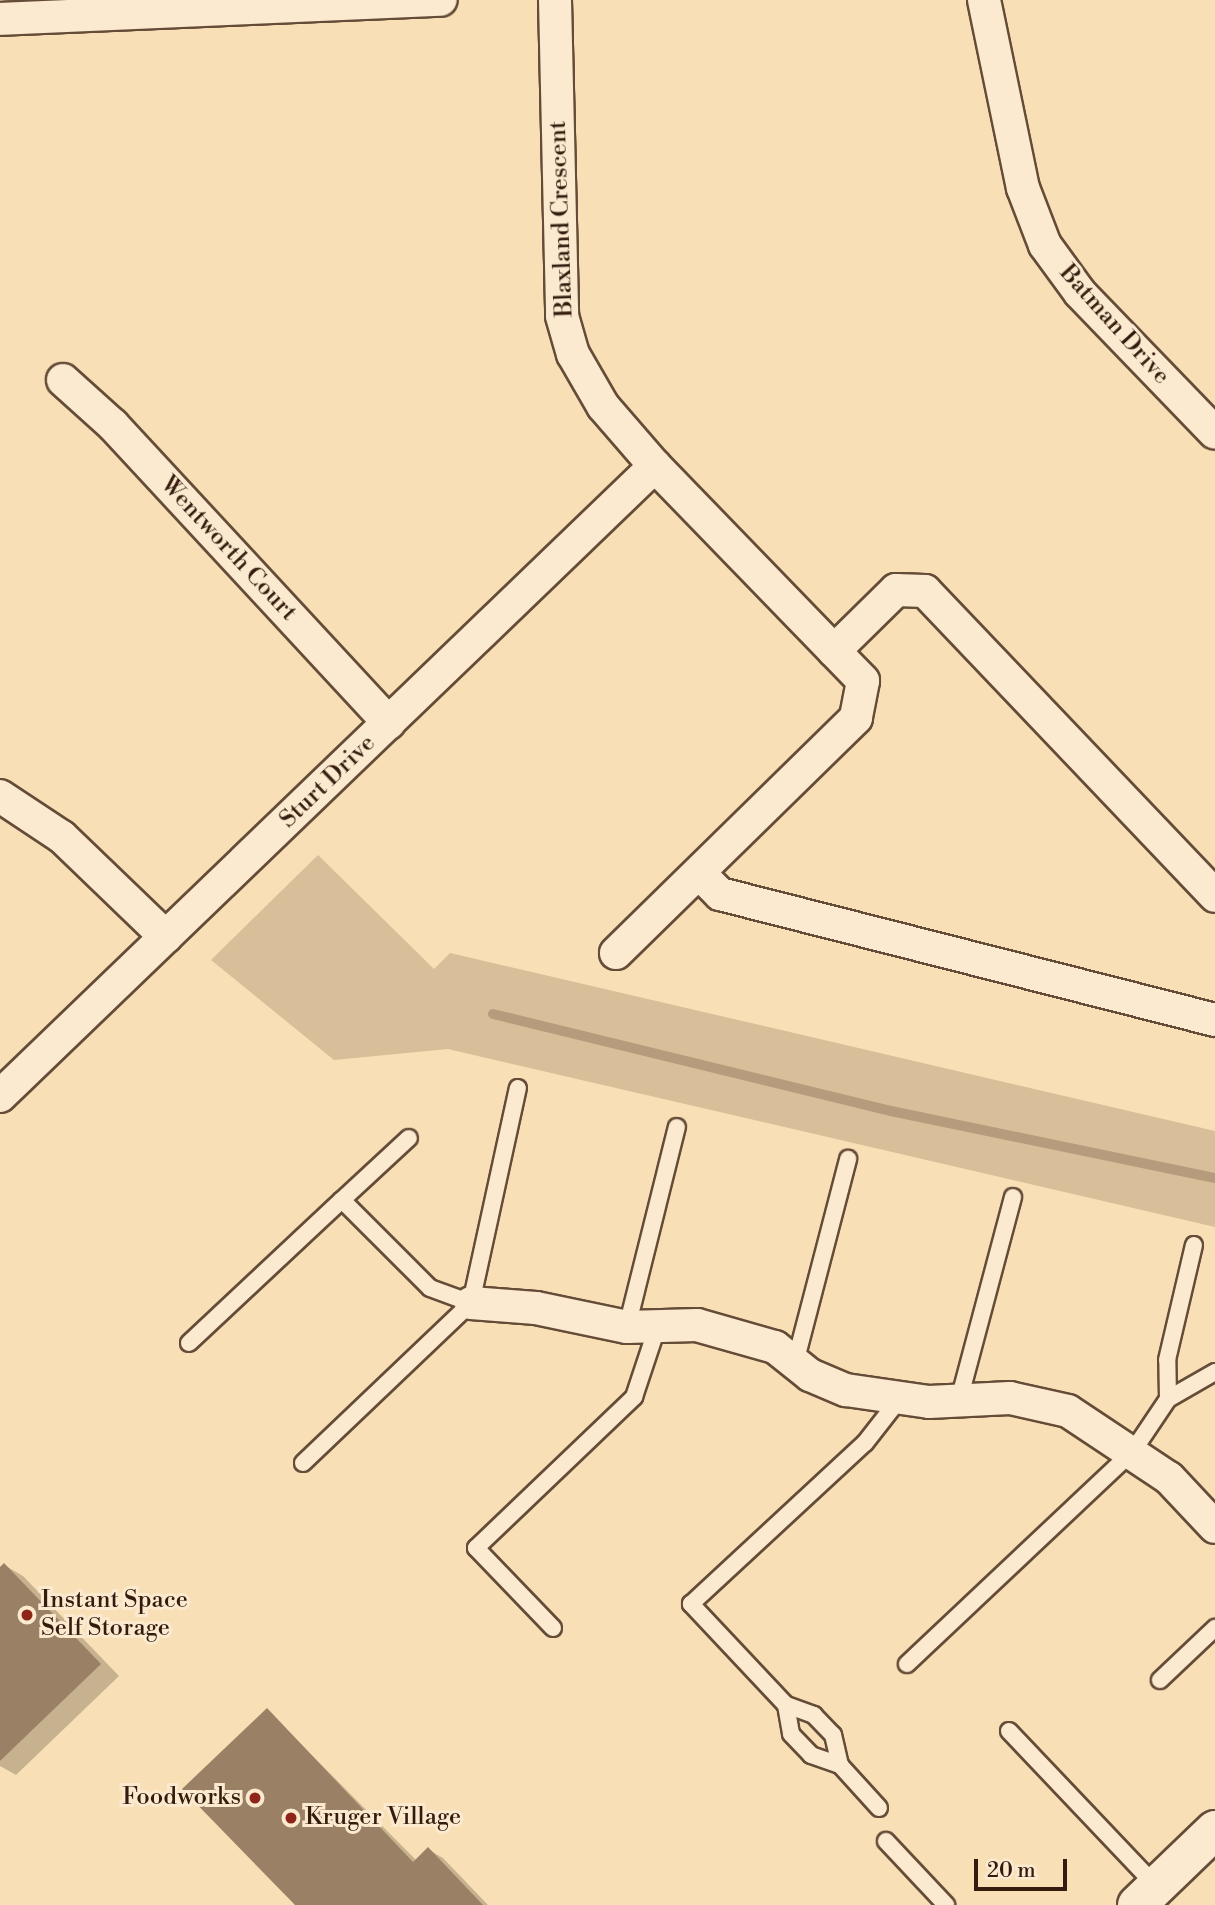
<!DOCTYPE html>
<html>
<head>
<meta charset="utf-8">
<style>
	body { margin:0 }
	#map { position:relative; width:1215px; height:1905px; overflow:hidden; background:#f9dfb5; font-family:"Libre Bodoni",serif }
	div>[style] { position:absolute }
	.green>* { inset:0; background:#d8be99 }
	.shadow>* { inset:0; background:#0003 }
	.stream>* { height:10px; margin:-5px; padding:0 5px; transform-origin:5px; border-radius:5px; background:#b69c7c }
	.building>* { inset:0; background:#9a8165 }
	.roads { filter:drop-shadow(2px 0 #654c38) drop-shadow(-2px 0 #654c38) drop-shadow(0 2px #654c38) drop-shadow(0 -2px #654c38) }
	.service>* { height:16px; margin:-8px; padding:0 8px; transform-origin:8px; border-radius:8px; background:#fbeacf }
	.minor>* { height:32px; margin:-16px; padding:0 16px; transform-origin:16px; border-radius:16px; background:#fbeacf }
	.tertiary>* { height:38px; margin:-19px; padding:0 19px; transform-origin:19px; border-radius:19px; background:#fbeacf }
	.dots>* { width:19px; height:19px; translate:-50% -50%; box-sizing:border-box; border:4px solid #fbeacf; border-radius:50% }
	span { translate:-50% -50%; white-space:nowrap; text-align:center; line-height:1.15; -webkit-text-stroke:6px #fbeacf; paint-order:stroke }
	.street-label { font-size:24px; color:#341b0e }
	.poi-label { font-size:24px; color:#341b0e }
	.left { translate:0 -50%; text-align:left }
	.right { translate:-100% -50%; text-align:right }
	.scale { position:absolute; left:974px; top:1859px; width:93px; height:32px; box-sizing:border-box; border:4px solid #341b0e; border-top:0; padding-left:9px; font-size:21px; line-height:24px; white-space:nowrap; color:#341b0e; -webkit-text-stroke:5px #fbeacf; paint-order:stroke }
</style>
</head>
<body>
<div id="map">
	<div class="green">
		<i style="clip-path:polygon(318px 855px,434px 969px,450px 953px,1215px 1131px,1215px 1227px,448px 1049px,334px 1060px,211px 960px)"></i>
	</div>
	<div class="shadow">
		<i style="clip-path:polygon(4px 1565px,23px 1576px,119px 1676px,16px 1775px,0 1766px)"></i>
		<i style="clip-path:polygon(267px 1710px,417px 1861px,429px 1850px,443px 1858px,488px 1905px,297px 1905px)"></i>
	</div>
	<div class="stream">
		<i style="left:493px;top:1014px;width:410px;rotate:13.7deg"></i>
		<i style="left:891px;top:1111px;width:331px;rotate:11.7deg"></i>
	</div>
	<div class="building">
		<i style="clip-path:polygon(4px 1563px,101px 1664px,0 1761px,0 1567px)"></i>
		<i style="clip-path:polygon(267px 1708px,413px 1862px,428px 1847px,483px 1905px,295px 1905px,182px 1789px)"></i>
	</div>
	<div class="roads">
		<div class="service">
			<i style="left:342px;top:1200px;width:91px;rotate:-42.8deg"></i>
			<i style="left:627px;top:1327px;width:206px;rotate:-76deg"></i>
			<i style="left:189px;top:1343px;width:209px;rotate:-43.1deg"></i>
			<i style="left:342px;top:1200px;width:124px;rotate:45deg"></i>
			<i style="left:430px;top:1288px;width:44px;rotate:20.1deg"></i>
			<i style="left:795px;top:1363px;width:211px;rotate:-75.4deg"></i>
			<i style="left:1168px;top:1399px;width:39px;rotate:-91deg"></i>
			<i style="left:1167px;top:1360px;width:118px;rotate:-76.8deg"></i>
			<i style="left:959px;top:1400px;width:210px;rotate:-75.1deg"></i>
			<i style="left:303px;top:1463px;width:232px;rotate:-43.6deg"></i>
			<i style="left:471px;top:1303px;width:220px;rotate:-77.7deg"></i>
			<i style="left:553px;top:1628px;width:111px;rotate:-133.9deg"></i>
			<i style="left:476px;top:1548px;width:219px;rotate:-43.7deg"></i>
			<i style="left:634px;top:1397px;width:76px;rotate:-71.6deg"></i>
			<i style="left:907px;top:1664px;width:311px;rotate:-43.3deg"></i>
			<i style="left:1133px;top:1451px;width:63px;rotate:-56.1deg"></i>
			<i style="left:1168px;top:1399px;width:54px;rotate:-29.9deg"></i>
			<i style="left:1160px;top:1680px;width:76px;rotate:-43.4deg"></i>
			<i style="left:786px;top:1705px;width:29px;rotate:80deg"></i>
			<i style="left:791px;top:1734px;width:29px;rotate:46deg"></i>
			<i style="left:811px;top:1755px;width:31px;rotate:19deg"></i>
			<i style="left:840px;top:1765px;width:58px;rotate:47.8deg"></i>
			<i style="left:1009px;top:1731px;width:214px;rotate:46.5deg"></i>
			<i style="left:840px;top:1765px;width:31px;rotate:-103deg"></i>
			<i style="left:833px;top:1735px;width:28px;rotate:-134deg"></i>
			<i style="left:814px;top:1715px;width:30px;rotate:-160deg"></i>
			<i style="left:786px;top:1705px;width:139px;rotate:-133.2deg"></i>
			<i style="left:691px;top:1604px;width:237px;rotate:-42.8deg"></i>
			<i style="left:865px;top:1443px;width:58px;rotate:-52deg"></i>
			<i style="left:886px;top:1841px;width:88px;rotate:46.8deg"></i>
		</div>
		<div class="minor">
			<i style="left:555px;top:0;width:316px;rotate:88.7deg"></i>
			<i style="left:562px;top:316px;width:40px;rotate:74deg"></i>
			<i style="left:573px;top:354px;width:60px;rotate:60deg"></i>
			<i style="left:603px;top:406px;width:79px;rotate:49.1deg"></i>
			<i style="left:655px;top:466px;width:299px;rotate:45.9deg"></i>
			<i style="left:863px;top:681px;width:38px;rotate:101deg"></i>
			<i style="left:856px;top:718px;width:336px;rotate:135.6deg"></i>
			<i style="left:984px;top:0;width:192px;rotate:78.3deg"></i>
			<i style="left:1023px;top:188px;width:61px;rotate:68.9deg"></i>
			<i style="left:1045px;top:245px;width:59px;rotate:53.9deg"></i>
			<i style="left:1080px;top:293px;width:194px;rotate:46deg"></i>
			<i style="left:0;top:19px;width:441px;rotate:-2.5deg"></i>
			<i style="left:63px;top:380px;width:67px;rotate:42deg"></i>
			<i style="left:113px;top:425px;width:406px;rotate:47.2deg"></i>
			<i style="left:834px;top:651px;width:87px;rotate:-44.5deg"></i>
			<i style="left:896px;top:590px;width:29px;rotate:2deg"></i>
			<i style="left:925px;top:591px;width:421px;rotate:46.4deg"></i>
			<i style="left:0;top:796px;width:74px;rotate:33.5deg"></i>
			<i style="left:62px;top:837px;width:144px;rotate:43.9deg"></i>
			<i style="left:699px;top:873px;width:30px;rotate:45deg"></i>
			<i style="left:720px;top:894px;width:511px;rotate:14.28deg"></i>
			<i style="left:0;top:1096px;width:909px;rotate:-43.89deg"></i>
			<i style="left:471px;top:1303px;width:65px;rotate:4.4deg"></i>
			<i style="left:536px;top:1308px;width:93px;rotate:11.8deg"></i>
			<i style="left:627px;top:1327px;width:70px;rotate:-1.6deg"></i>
			<i style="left:697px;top:1325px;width:81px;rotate:15.8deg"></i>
			<i style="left:775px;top:1347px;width:45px;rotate:38.7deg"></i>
			<i style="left:810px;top:1375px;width:39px;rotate:23deg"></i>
			<i style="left:846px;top:1390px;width:84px;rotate:8.2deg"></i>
			<i style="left:929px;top:1402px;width:81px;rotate:-2.8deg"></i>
			<i style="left:1010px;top:1398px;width:59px;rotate:12.6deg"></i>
			<i style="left:1068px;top:1411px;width:121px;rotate:33.6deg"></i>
			<i style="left:1169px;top:1478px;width:67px;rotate:46.8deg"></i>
		</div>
		<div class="tertiary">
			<i style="left:1137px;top:1905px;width:108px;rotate:-43.9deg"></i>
		</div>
	</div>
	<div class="dots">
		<i style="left:27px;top:1615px;background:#8f2418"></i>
		<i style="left:255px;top:1798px;background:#8f2418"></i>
		<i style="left:291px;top:1818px;background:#8f2418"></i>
	</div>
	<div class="street-label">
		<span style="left:562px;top:219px;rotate:-92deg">Blaxland Crescent</span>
		<span style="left:1114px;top:325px;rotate:48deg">Batman Drive</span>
		<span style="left:228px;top:549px;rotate:47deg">Wentworth Court</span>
		<span style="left:328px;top:782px;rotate:-44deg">Sturt Drive</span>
	</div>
	<div class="poi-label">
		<span class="left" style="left:41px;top:1615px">Instant Space<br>Self Storage</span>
		<span class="right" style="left:241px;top:1798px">Foodworks</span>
		<span class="left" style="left:305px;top:1818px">Kruger Village</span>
	</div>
	<div class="scale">20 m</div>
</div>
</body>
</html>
